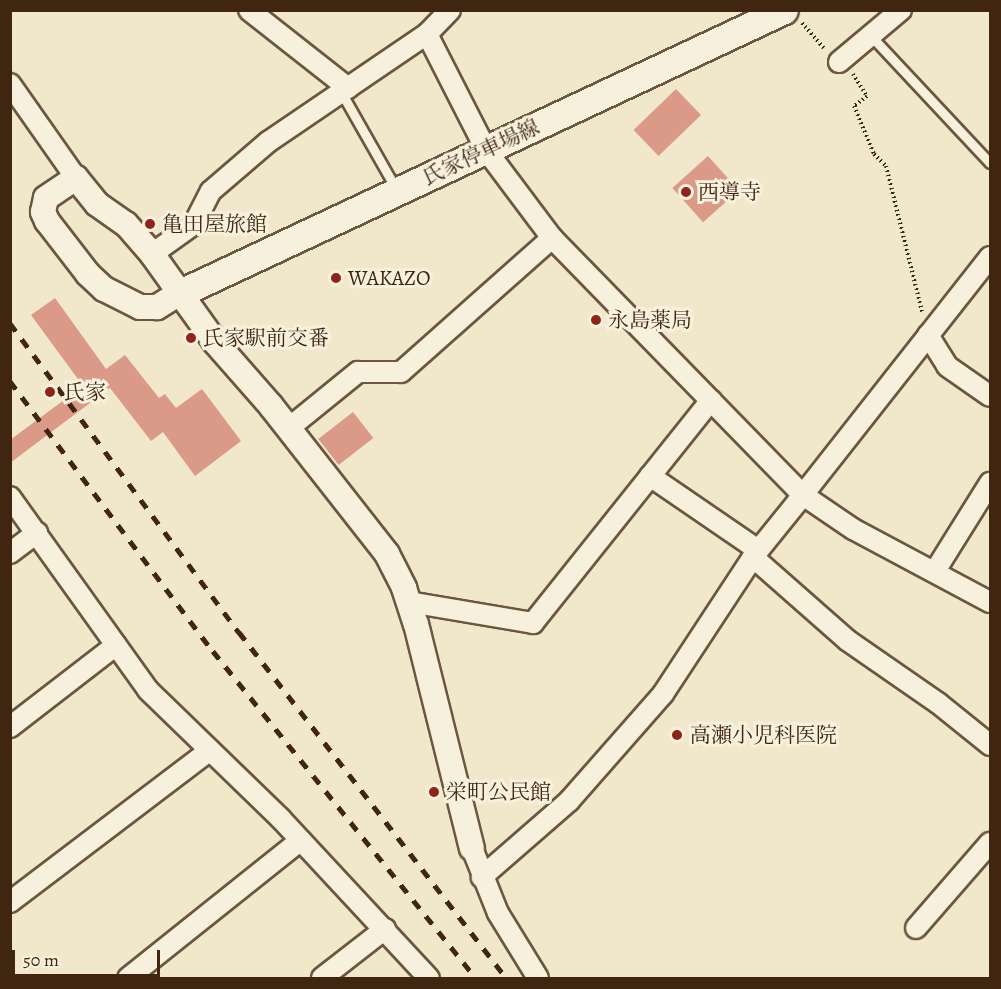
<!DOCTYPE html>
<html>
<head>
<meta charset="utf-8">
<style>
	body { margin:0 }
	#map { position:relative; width:1001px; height:989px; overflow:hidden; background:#f1e8cb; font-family:Alegreya,"Noto Serif JP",serif }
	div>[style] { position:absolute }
	.building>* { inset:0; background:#da9a87; transform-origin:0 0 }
	.path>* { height:4px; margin-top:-2px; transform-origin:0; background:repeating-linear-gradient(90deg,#402610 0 1.5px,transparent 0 4.5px) }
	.roads { filter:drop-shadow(2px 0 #6c563f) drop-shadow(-2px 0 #6c563f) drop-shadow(0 2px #6c563f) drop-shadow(0 -2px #6c563f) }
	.service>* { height:9px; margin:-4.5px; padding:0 4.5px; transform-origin:4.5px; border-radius:4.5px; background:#f6f0dd }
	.minor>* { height:20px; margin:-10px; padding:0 10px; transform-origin:10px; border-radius:10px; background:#f6f0dd }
	.tertiary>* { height:24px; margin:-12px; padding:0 12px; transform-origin:12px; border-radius:12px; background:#f6f0dd }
	.secondary>* { height:27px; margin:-13.5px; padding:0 13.5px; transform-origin:13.5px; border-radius:13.5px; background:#f6f0dd }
	.rail>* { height:4.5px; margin-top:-2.25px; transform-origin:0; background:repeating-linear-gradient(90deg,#402610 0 10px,transparent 0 20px) }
	.dots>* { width:16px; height:16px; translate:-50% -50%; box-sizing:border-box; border:3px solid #f6f0dd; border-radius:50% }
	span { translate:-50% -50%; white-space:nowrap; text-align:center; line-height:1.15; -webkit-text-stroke:6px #f6f0dd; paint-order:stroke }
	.street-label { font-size:21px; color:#402610 }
	.poi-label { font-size:21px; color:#402610 }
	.left { translate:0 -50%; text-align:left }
	.frame { position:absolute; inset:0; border:12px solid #402610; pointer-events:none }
	.scale { position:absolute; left:12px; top:950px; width:148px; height:27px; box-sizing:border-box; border:3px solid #402610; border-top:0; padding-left:8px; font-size:18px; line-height:21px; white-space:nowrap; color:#402610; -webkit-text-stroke:4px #f6f0dd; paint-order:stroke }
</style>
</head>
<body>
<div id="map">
	<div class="building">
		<i style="left:676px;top:89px;width:36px;height:59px;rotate:46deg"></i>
		<i style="left:708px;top:156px;width:46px;height:48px;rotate:48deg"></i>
		<i style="clip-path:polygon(55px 298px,106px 369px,125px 355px,159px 398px,165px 394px,176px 408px,202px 389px,241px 441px,195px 476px,163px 432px,151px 441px,110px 388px,10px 463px,10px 440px,83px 386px,31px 315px)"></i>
		<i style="left:353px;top:412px;width:33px;height:44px;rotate:52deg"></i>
	</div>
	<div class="path">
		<i style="left:802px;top:23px;width:35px;rotate:49deg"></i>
		<i style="left:853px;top:74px;width:26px;rotate:58deg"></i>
		<i style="left:867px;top:96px;width:16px;rotate:142deg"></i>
		<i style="left:854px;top:106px;width:52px;rotate:67.4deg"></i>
		<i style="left:874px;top:154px;width:17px;rotate:45deg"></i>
		<i style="left:886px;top:166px;width:150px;rotate:76.1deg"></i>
	</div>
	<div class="roads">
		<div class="service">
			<i style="left:871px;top:36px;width:174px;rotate:46.9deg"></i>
			<i style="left:341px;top:92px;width:112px;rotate:60.4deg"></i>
		</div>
		<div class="minor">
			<i style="left:249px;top:10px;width:126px;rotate:38.2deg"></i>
			<i style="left:427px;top:34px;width:130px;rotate:63deg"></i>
			<i style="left:486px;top:150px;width:110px;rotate:53.1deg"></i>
			<i style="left:552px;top:238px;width:359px;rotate:45.7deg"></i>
			<i style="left:803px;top:495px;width:80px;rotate:128.9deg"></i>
			<i style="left:753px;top:557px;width:164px;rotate:123.3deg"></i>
			<i style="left:663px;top:694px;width:142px;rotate:131.3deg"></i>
			<i style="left:569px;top:801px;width:116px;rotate:138.9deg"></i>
			<i style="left:839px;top:62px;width:81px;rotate:-40deg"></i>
			<i style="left:10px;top:84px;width:115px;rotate:54.9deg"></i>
			<i style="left:152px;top:254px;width:52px;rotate:-35.5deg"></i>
			<i style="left:194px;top:224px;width:37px;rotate:-63deg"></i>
			<i style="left:211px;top:191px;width:75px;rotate:-40.7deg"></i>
			<i style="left:268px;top:142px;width:192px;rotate:-34.2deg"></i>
			<i style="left:427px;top:34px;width:33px;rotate:-46deg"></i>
			<i style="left:990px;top:257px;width:303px;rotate:128.2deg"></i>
			<i style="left:803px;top:495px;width:60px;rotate:34.2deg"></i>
			<i style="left:853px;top:529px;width:155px;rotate:28.1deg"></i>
			<i style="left:928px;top:335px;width:36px;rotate:58deg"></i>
			<i style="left:947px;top:366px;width:52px;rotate:34.9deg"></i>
			<i style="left:289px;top:428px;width:89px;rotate:-39.1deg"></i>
			<i style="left:358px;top:372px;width:43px"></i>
			<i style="left:401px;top:372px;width:202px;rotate:-41.6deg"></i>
			<i style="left:650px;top:476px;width:131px;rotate:34.4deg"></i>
			<i style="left:10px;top:497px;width:237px;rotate:54.4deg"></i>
			<i style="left:148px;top:690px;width:185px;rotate:44.1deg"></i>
			<i style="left:281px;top:819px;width:217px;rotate:47.1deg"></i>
			<i style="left:10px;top:553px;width:34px;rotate:-37deg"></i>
			<i style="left:753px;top:557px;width:125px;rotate:41.4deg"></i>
			<i style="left:847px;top:640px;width:111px;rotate:34.7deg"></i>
			<i style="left:938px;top:703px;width:67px;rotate:38.9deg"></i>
			<i style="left:935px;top:571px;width:104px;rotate:-58deg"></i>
			<i style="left:409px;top:602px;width:126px;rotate:9.6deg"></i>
			<i style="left:533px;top:623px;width:285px;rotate:-51.4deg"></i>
			<i style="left:10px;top:727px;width:134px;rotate:-37.7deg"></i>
			<i style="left:472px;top:848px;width:70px;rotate:68.2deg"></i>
			<i style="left:498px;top:913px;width:76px;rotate:58.4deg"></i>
			<i style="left:10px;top:902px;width:251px;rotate:-37.2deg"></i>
			<i style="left:916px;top:928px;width:113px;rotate:-49deg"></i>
			<i style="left:128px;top:978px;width:221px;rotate:-38.6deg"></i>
			<i style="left:322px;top:978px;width:80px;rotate:-37.9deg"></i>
		</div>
		<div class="tertiary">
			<i style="left:178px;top:294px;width:25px;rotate:148deg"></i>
			<i style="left:157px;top:307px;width:17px;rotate:180deg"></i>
			<i style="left:140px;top:307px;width:40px;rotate:-153.4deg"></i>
			<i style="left:104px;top:289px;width:22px;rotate:-137deg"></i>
			<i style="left:88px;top:274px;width:67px;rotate:-127.7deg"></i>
			<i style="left:47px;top:221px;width:10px;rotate:-114deg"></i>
			<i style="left:43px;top:212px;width:14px;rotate:-78deg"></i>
			<i style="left:46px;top:198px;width:36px;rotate:-34deg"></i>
			<i style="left:76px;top:178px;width:33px;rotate:51deg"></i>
			<i style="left:97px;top:204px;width:35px;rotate:35deg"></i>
			<i style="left:126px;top:224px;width:40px;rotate:49deg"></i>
			<i style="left:152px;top:254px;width:108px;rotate:54.4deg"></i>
			<i style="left:215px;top:342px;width:85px;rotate:48.8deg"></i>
			<i style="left:271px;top:406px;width:188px;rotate:51.9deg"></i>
			<i style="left:387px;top:554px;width:38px;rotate:63deg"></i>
			<i style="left:404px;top:588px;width:38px;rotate:72deg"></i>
			<i style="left:416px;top:624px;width:231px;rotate:76deg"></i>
		</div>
		<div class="secondary">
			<i style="left:178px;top:294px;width:669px;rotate:-25.11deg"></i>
		</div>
	</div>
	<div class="rail">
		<i style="left:10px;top:323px;width:385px;rotate:53.5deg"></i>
		<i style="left:239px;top:632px;width:437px;rotate:52.3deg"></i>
		<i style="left:10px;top:381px;width:338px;rotate:53.1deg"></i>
		<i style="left:213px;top:651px;width:420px;rotate:51.2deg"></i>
	</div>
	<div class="dots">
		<i style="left:686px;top:192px;background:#8f2418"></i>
		<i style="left:150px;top:224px;background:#8f2418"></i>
		<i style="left:336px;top:278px;background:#8f2418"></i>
		<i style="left:596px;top:320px;background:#8f2418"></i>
		<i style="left:191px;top:338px;background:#8f2418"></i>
		<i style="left:50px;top:392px;background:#8f2418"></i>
		<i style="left:677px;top:735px;background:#8f2418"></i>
		<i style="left:434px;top:792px;background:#8f2418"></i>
	</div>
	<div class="street-label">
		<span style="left:481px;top:152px;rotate:-25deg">氏家停車場線</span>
	</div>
	<div class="poi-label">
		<span class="left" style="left:698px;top:192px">西導寺</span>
		<span class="left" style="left:162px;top:224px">亀田屋旅館</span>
		<span class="left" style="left:348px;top:278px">WAKAZO</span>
		<span class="left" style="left:608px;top:320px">永島薬局</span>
		<span class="left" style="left:203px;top:338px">氏家駅前交番</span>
		<span class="left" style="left:64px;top:392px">氏家</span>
		<span class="left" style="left:690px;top:735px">高瀬小児科医院</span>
		<span class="left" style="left:446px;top:792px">栄町公民館</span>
	</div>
	<div class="frame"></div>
	<div class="scale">50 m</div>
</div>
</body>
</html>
